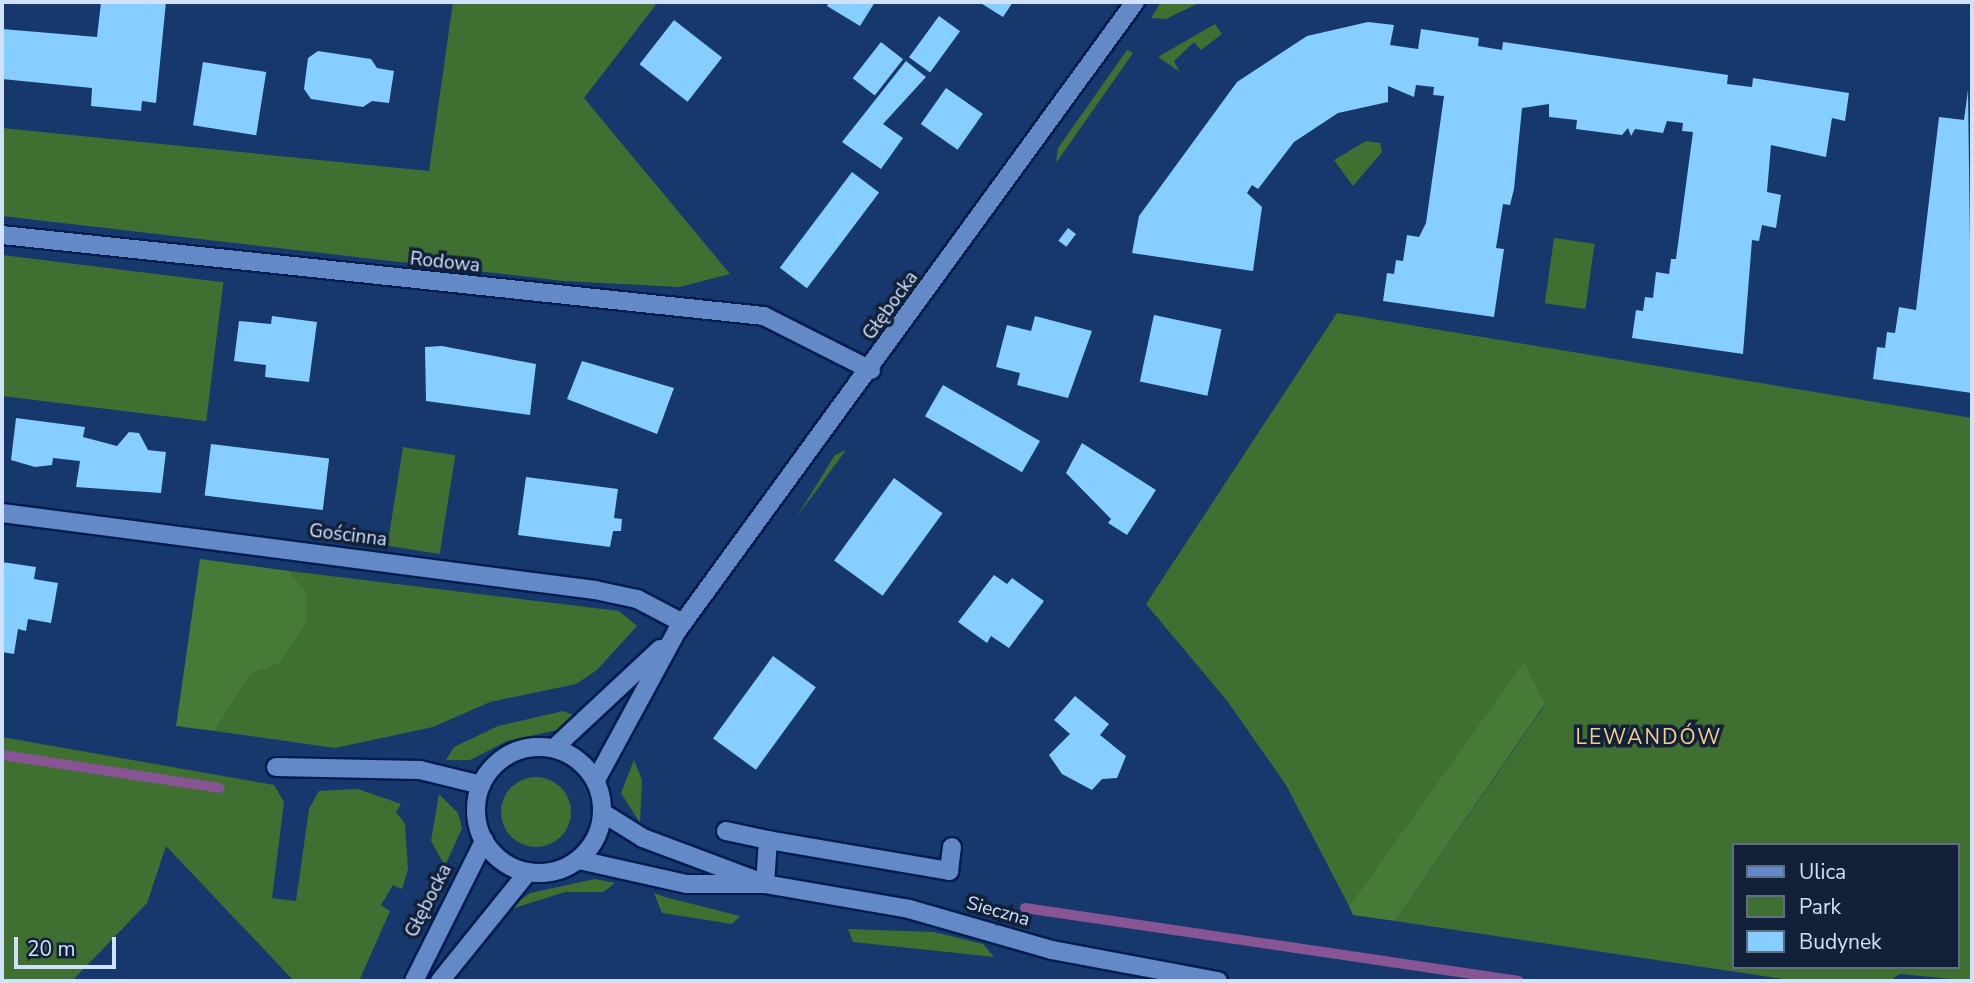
<!DOCTYPE html>
<html>
<head>
<meta charset="utf-8">
<style>
	body { margin:0 }
	#map { position:relative; width:1974px; height:983px; overflow:hidden; background:#16386d; font-family:"Nunito Sans",sans-serif }
	div>[style] { position:absolute }
	.green>* { inset:0; background:#3f7031; transform-origin:0 0 }
	.round { border-radius:50% }
	.forest>* { inset:0; background:#467a37 }
	.stream>* { height:10px; margin:-5px; padding:0 5px; transform-origin:5px; border-radius:5px; background:#875494 }
	.building>* { inset:0; background:#85ceff; transform-origin:0 0 }
	.roads { filter:drop-shadow(2px 0 #001d50) drop-shadow(-2px 0 #001d50) drop-shadow(0 2px #001d50) drop-shadow(0 -2px #001d50) }
	.minor>* { height:18px; margin:-9px; padding:0 9px; transform-origin:9px; border-radius:9px; background:#638ac6 }
	.minor>.ring { margin:-9px; padding:0; box-sizing:content-box; background:none; border:18px solid #638ac6; border-radius:50% }
	span { translate:-50% -50%; white-space:nowrap; text-align:center; line-height:1.15; -webkit-text-stroke:7px #122139; paint-order:stroke }
	.street-label { font-size:19px; color:#d0e1fb }
	.neighbourhood-label { font-size:21px; color:#f8cd87; letter-spacing:2px }
	.frame { position:absolute; inset:0; border:4px solid #d0e1fb; pointer-events:none }
	.legend { position:absolute; left:1732px; top:843px; width:228px; height:126px; box-sizing:border-box; background:#122139; border:2px solid #5e6e87; margin:0; padding:9px 12px; list-style:none; font-size:21px; color:#d0e1fb }
	.legend li { display:flex; align-items:center; gap:14px; height:35px }
	.legend b { width:35px; border:2px solid #5e6e87 }
	.scale { position:absolute; left:14px; top:937px; width:102px; height:32px; box-sizing:border-box; border:4px solid #d0e1fb; border-top:0; padding-left:9px; font-size:21px; line-height:24px; white-space:nowrap; color:#d0e1fb; -webkit-text-stroke:5px #122139; paint-order:stroke }
</style>
</head>
<body>
<div id="map">
	<div class="green">
		<i style="clip-path:polygon(453px 2px,658px 2px,584px 98px,730px 274px,679px 287px,564px 281px,2px 216px,2px 128px,429px 171px)"></i>
		<i style="clip-path:polygon(1161px 2px,1201px 2px,1166px 19px,1151px 18px)"></i>
		<i style="clip-path:polygon(1215px 24px,1222px 34px,1201px 50px,1194px 42px,1174px 61px,1180px 72px,1158px 57px)"></i>
		<i style="clip-path:polygon(1127px 50px,1133px 53px,1056px 163px,1058px 148px)"></i>
		<i style="clip-path:polygon(1366px 141px,1380px 143px,1382px 152px,1353px 186px,1334px 160px)"></i>
		<i style="left:1554px;top:238px;width:41px;height:66px;rotate:8deg"></i>
		<i style="left:2px;top:255px;width:223px;height:140px;rotate:7deg"></i>
		<i style="clip-path:polygon(evenodd,1337px 313px,1972px 418px,1972px 981px,1900px 974px,1889px 981px,1797px 981px,1395px 921px,1545px 705px,1524px 663px,1349px 906px,1286px 785px,1228px 702px,1146px 604px,1337px 313px,1734px 845px,1958px 845px,1958px 967px,1734px 967px,1734px 845px)"></i>
		<i style="left:403px;top:447px;width:53px;height:100px;rotate:9deg"></i>
		<i style="clip-path:polygon(846px 450px,796px 518px,835px 455px)"></i>
		<i style="clip-path:polygon(289px 571px,619px 611px,637px 626px,597px 670px,576px 684px,490px 702px,433px 727px,335px 748px,215px 731px,251px 674px,279px 664px,306px 591px)"></i>
		<i style="clip-path:polygon(563px 711px,576px 716px,557px 730px,507px 741px,470px 760px,446px 760px,454px 747px,498px 726px)"></i>
		<i style="clip-path:polygon(2px 737px,274px 785px,284px 802px,272px 898px,296px 901px,309px 809px,319px 791px,358px 789px,401px 804px,396px 812px,405px 824px,408px 869px,402px 889px,393px 885px,381px 905px,390px 911px,359px 981px,294px 981px,166px 846px,147px 903px,72px 981px,2px 981px)"></i>
		<i style="clip-path:polygon(634px 760px,642px 780px,640px 823px,621px 793px)"></i>
		<i class="round" style="left:501px;top:777px;width:70px;height:70px"></i>
		<i style="clip-path:polygon(439px 794px,458px 813px,462px 828px,445px 866px,431px 841px)"></i>
		<i style="clip-path:polygon(595px 879px,615px 883px,603px 892px,565px 892px,505px 911px,530px 893px)"></i>
		<i style="clip-path:polygon(654px 893px,665px 897px,740px 916px,732px 924px,662px 913px)"></i>
		<i style="clip-path:polygon(848px 929px,934px 932px,983px 944px,994px 957px,853px 942px)"></i>
	</div>
	<div class="forest">
		<i style="clip-path:polygon(200px 559px,289px 571px,306px 591px,307px 621px,279px 664px,251px 674px,215px 731px,176px 726px)"></i>
		<i style="clip-path:polygon(1524px 662px,1545px 704px,1395px 921px,1353px 915px,1349px 906px)"></i>
	</div>
	<div class="stream">
		<i style="left:2px;top:755px;width:220px;rotate:8.6deg"></i>
		<i style="left:1025px;top:908px;width:499px;rotate:8.4deg"></i>
	</div>
	<div class="building">
		<i style="clip-path:polygon(101px 2px,166px 2px,156px 103px,142px 101px,141px 111px,91px 106px,92px 88px,2px 79px,2px 29px,97px 37px)"></i>
		<i style="clip-path:polygon(829px 2px,875px 2px,860px 26px,827px 6px)"></i>
		<i style="clip-path:polygon(979px 2px,1013px 2px,1003px 17px)"></i>
		<i style="left:939px;top:16px;width:26px;height:51px;rotate:36deg"></i>
		<i style="left:674px;top:20px;width:61px;height:56px;rotate:38deg"></i>
		<i style="clip-path:polygon(1368px 22px,1394px 25px,1390px 45px,1418px 49px,1421px 29px,1479px 38px,1478px 46px,1502px 50px,1503px 42px,1728px 75px,1727px 84px,1752px 87px,1753px 78px,1849px 93px,1845px 121px,1832px 118px,1826px 157px,1771px 145px,1767px 192px,1781px 195px,1776px 228px,1762px 225px,1759px 241px,1752px 240px,1743px 354px,1632px 338px,1636px 310px,1643px 311px,1645px 297px,1653px 298px,1656px 272px,1669px 274px,1671px 259px,1676px 259px,1693px 132px,1682px 131px,1683px 123px,1667px 121px,1663px 133px,1635px 129px,1631px 136px,1628px 128px,1622px 135px,1576px 129px,1577px 120px,1549px 117px,1549px 104px,1522px 108px,1514px 189px,1510px 205px,1503px 204px,1496px 248px,1504px 249px,1494px 317px,1383px 301px,1387px 273px,1394px 274px,1396px 260px,1403px 261px,1407px 235px,1419px 237px,1426px 223px,1444px 96px,1433px 95px,1434px 87px,1416px 85px,1414px 97px,1388px 86px,1388px 102px,1338px 113px,1294px 142px,1258px 189px,1252px 185px,1247px 193px,1262px 207px,1253px 271px,1132px 253px,1139px 216px,1237px 82px,1307px 36px)"></i>
		<i style="left:881px;top:42px;width:28px;height:46px;rotate:38deg"></i>
		<i style="clip-path:polygon(318px 51px,371px 59px,377px 68px,394px 71px,389px 103px,372px 101px,363px 107px,311px 99px,304px 89px,308px 58px)"></i>
		<i style="clip-path:polygon(906px 61px,926px 77px,883px 124px,903px 138px,881px 169px,842px 142px)"></i>
		<i style="left:203px;top:62px;width:64px;height:64px;rotate:9deg"></i>
		<i style="left:946px;top:88px;width:45px;height:44px;rotate:35deg"></i>
		<i style="clip-path:polygon(1968px 90px,1972px 393px,1873px 379px,1877px 347px,1885px 348px,1887px 332px,1895px 333px,1899px 307px,1916px 310px,1939px 117px,1964px 120px)"></i>
		<i style="left:852px;top:172px;width:34px;height:120px;rotate:37deg"></i>
		<i style="left:1068px;top:228px;width:10px;height:16px;rotate:37deg"></i>
		<i style="left:1154px;top:315px;width:69px;height:68px;rotate:12deg"></i>
		<i style="clip-path:polygon(272px 316px,317px 322px,309px 382px,265px 377px,266px 365px,234px 361px,239px 321px,271px 324px)"></i>
		<i style="clip-path:polygon(1035px 316px,1092px 331px,1068px 398px,1017px 385px,1020px 373px,996px 367px,1007px 325px,1031px 331px)"></i>
		<i style="clip-path:polygon(442px 346px,536px 364px,530px 415px,426px 401px,425px 347px)"></i>
		<i style="clip-path:polygon(582px 361px,674px 388px,657px 434px,567px 399px)"></i>
		<i style="left:943px;top:385px;width:112px;height:36px;rotate:30deg"></i>
		<i style="clip-path:polygon(16px 418px,85px 427px,83px 437px,117px 446px,129px 432px,139px 433px,148px 450px,166px 452px,161px 493px,76px 487px,80px 461px,53px 458px,52px 465px,35px 467px,11px 460px)"></i>
		<i style="clip-path:polygon(1082px 443px,1156px 490px,1127px 535px,1108px 523px,1111px 519px,1066px 473px)"></i>
		<i style="left:211px;top:444px;width:119px;height:52px;rotate:7deg"></i>
		<i style="clip-path:polygon(526px 477px,618px 489px,614px 518px,622px 519px,621px 531px,613px 531px,610px 547px,518px 535px)"></i>
		<i style="left:894px;top:478px;width:60px;height:102px;rotate:36deg"></i>
		<i style="clip-path:polygon(2px 562px,36px 567px,34px 579px,58px 583px,51px 623px,28px 619px,26px 631px,18px 629px,14px 654px,2px 652px)"></i>
		<i style="clip-path:polygon(994px 575px,1007px 584px,1012px 578px,1044px 601px,1009px 648px,991px 636px,987px 643px,958px 622px)"></i>
		<i style="left:773px;top:656px;width:53px;height:102px;rotate:36deg"></i>
		<i style="clip-path:polygon(1075px 696px,1109px 724px,1100px 735px,1126px 756px,1117px 778px,1102px 779px,1092px 790px,1062px 774px,1049px 755px,1070px 734px,1054px 720px)"></i>
	</div>
	<div class="roads">
		<div class="minor">
			<i style="left:2px;top:235px;width:766px;rotate:6.07deg"></i>
			<i style="left:764px;top:316px;width:120px;rotate:26.8deg"></i>
			<i style="left:2px;top:513px;width:598px;rotate:7.4deg"></i>
			<i style="left:595px;top:590px;width:43px;rotate:12.1deg"></i>
			<i style="left:637px;top:599px;width:52px;rotate:27.6deg"></i>
			<i class="ring" style="left:476px;top:747px;width:108px;height:108px"></i>
			<i style="left:554px;top:748px;width:145px;rotate:-43deg"></i>
			<i style="left:276px;top:767px;width:144px;rotate:1.2deg"></i>
			<i style="left:420px;top:770px;width:63px;rotate:13.8deg"></i>
			<i style="left:596px;top:780px;width:170px;rotate:-61.5deg"></i>
			<i style="left:677px;top:631px;width:778px;rotate:-53.94deg"></i>
			<i style="left:603px;top:813px;width:47px;rotate:32deg"></i>
			<i style="left:643px;top:838px;width:123px;rotate:20.5deg"></i>
			<i style="left:726px;top:831px;width:43px;rotate:12.1deg"></i>
			<i style="left:579px;top:860px;width:110px;rotate:12.6deg"></i>
			<i style="left:686px;top:884px;width:79px"></i>
			<i style="left:765px;top:884px;width:146px;rotate:9.8deg"></i>
			<i style="left:909px;top:909px;width:149px;rotate:16deg"></i>
			<i style="left:1052px;top:950px;width:169px;rotate:10.6deg"></i>
			<i style="left:765px;top:884px;width:44px;rotate:-86.1deg"></i>
			<i style="left:768px;top:840px;width:184px;rotate:9.7deg"></i>
			<i style="left:949px;top:871px;width:24px;rotate:-83deg"></i>
			<i style="left:414px;top:981px;width:157px;rotate:-63.4deg"></i>
			<i style="left:440px;top:981px;width:140px;rotate:-51.1deg"></i>
		</div>
	</div>
	<div class="street-label">
		<span style="left:445px;top:263px;rotate:6deg">Rodowa</span>
		<span style="left:891px;top:306px;rotate:-54deg">Głębocka</span>
		<span style="left:348px;top:536px;rotate:7deg">Gościnna</span>
		<span style="left:429px;top:901px;rotate:-63deg">Głębocka</span>
		<span style="left:998px;top:912px;rotate:16deg">Sieczna</span>
	</div>
	<div class="neighbourhood-label">
		<span style="left:1649px;top:737px">LEWANDÓW</span>
	</div>
	<div class="frame"></div>
	<ul class="legend">
	<li><b style="height:9px;background:#638ac6"></b>Ulica</li>
	<li><b style="height:19px;background:#3f7031"></b>Park</li>
	<li><b style="height:19px;background:#85ceff"></b>Budynek</li>
	</ul>
	<div class="scale">20 m</div>
</div>
</body>
</html>
